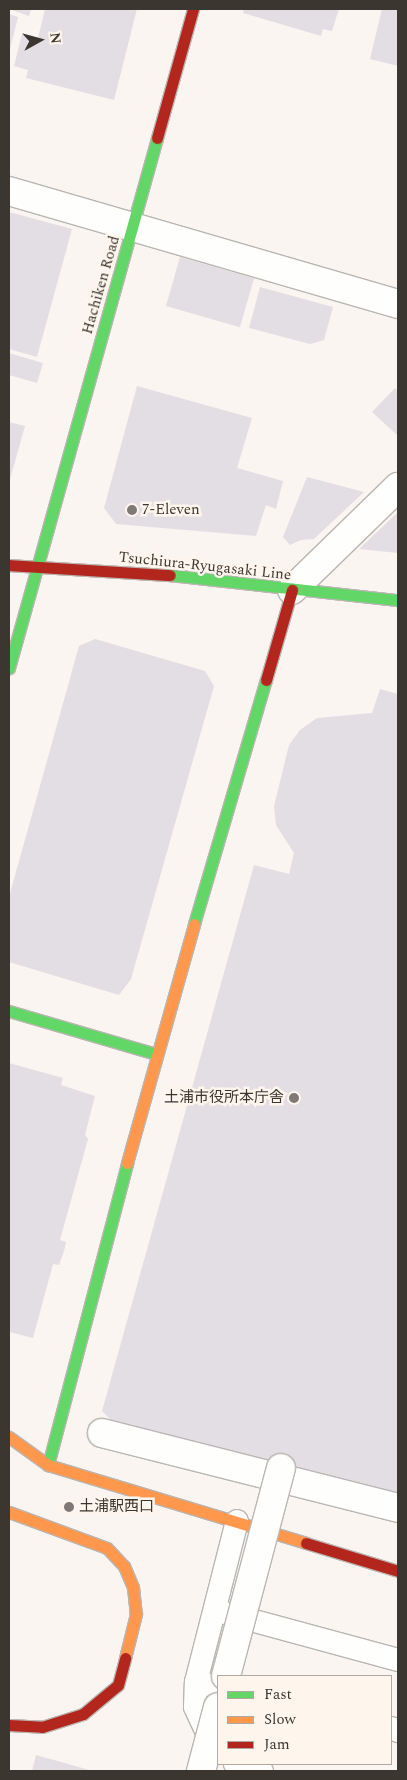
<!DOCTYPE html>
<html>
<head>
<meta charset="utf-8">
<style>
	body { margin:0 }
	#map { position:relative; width:407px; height:1780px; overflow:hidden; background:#faf5f1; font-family:Spectral,"Noto Sans JP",serif }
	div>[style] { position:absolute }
	.building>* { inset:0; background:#e3dee3; transform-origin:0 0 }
	.roads { filter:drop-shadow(1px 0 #bbb6b2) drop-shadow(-1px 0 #bbb6b2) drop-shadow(0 1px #bbb6b2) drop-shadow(0 -1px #bbb6b2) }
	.lane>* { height:22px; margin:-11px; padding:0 11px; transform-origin:11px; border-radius:11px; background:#fefefd }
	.street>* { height:28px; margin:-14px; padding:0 14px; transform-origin:14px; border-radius:14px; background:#fefefd }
	.fast>* { height:11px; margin:-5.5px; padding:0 5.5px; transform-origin:5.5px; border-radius:5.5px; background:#63d668 }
	.slow>* { height:11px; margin:-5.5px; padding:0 5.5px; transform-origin:5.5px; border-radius:5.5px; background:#ff974d }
	.jam>* { height:11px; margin:-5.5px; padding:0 5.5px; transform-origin:5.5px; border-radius:5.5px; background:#b3261e }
	.bridges { filter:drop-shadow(1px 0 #bbb6b2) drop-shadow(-1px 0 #bbb6b2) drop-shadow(0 1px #bbb6b2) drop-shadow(0 -1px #bbb6b2) }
	.street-bridge>* { height:28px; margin:-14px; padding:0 14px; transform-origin:14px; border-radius:14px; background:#fefefd }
	.dots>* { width:14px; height:14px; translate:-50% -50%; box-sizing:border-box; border:2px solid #fef5ed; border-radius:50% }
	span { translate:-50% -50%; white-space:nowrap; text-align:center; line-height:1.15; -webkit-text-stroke:5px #fef5ed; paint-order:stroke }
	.street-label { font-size:15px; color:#3b3630 }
	.poi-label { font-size:15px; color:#3b3630 }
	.left { translate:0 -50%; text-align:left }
	.right { translate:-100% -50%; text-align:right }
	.frame { position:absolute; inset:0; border:10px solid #3b3630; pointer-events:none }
	.legend { position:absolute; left:217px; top:1675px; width:175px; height:90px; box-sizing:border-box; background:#fef5ed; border:1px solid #b0a9a1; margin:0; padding:6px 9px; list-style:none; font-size:15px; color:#3b3630 }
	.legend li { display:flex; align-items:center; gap:10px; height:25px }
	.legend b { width:25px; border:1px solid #b0a9a1 }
	.north { position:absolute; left:15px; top:15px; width:50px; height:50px; -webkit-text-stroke:4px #fef5ed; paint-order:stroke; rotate:83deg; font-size:14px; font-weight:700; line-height:20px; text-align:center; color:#3b3630 }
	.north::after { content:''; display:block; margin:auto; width:18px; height:22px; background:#3b3630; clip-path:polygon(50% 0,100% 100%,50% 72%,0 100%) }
</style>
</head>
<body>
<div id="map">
	<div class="building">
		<i style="clip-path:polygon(9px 9px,31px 9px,29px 16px)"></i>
		<i style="clip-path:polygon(45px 9px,137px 9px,114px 100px,26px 78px,28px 70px,14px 66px,22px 34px,38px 38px)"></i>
		<i style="clip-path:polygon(244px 9px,339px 9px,332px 31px,323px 29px,321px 36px,243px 13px)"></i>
		<i style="clip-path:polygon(382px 9px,398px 10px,398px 66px,370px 59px)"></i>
		<i style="clip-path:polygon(9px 14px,18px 17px,9px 53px)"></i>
		<i style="clip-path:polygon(9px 212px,72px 229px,37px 357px,9px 349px)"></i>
		<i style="left:180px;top:257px;width:77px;height:51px;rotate:16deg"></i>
		<i style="clip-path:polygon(260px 287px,333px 307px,324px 340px,310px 344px,249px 328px)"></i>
		<i style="clip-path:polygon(9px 353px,43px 363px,37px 383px,9px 375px)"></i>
		<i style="clip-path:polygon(137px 386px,252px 418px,237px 468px,283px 481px,276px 509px,266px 505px,256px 536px,116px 524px,104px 508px)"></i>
		<i style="clip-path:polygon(395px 388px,398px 391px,398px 436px,372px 412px)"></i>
		<i style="clip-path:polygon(9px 422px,25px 426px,9px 483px)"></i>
		<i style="clip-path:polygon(307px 477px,364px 492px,314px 539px,301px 540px,290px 545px,283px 537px)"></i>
		<i style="clip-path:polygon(398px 512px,398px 553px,359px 549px)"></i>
		<i style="clip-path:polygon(95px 639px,205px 671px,214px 686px,131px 979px,119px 995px,9px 962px,9px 897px,79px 646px)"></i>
		<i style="clip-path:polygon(380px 689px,398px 694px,398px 1494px,111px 1420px,102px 1411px,254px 865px,289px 874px,294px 853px,276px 825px,274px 806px,289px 745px,300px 730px,317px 718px,372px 713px)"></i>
		<i style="clip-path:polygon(9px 1063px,63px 1078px,61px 1085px,95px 1096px,85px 1135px,88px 1139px,60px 1240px,66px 1242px,64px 1251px,59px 1265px,53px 1264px,33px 1338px,9px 1332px)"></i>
		<i style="clip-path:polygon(36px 1755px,93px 1771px,32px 1771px)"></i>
	</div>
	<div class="roads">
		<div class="lane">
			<i style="left:225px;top:1613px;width:179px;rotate:15.2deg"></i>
			<i style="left:196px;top:1682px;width:23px;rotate:13deg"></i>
			<i style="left:391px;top:1728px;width:8px;rotate:23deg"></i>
			<i style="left:213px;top:1746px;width:43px;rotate:-114.8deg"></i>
			<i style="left:195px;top:1707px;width:25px;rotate:-88deg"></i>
			<i style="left:196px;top:1682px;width:166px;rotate:-75.7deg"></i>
			<i style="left:235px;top:1764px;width:28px;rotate:15deg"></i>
		</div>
		<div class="street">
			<i style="left:9px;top:191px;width:405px;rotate:16.2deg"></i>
			<i style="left:292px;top:590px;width:148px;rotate:-44.2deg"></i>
			<i style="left:102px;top:1433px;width:305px;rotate:14.2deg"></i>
		</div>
		<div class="fast">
			<i style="left:37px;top:568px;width:446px;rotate:-74.4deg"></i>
			<i style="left:170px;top:575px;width:229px;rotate:6.3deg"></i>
			<i style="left:9px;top:668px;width:104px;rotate:-74.4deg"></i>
			<i style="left:194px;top:924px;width:254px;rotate:-73.6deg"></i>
			<i style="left:9px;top:1011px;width:153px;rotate:16.3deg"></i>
			<i style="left:48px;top:1465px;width:312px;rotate:-75.3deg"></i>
		</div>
		<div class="slow">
			<i style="left:127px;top:1163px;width:248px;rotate:-74.3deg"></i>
			<i style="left:9px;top:1437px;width:48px;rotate:35.7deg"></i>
			<i style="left:48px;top:1465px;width:270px;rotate:16.8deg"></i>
			<i style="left:9px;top:1512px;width:104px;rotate:20.2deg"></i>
			<i style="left:107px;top:1548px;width:25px;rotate:47deg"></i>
			<i style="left:124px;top:1566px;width:23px;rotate:67deg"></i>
			<i style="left:133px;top:1587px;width:27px;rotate:84deg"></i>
			<i style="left:136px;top:1614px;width:45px;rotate:104deg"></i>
		</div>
		<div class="jam">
			<i style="left:157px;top:138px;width:134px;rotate:-74.4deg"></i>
			<i style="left:9px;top:565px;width:161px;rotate:3.6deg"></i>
			<i style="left:266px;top:680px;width:94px;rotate:-73.9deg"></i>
			<i style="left:306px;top:1543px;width:96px;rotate:16.9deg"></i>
			<i style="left:9px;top:1725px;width:33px;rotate:3deg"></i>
			<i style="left:42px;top:1727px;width:43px;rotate:-17.6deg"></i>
			<i style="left:83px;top:1714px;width:45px;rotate:-39.6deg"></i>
			<i style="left:118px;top:1685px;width:28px;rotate:-75deg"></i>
		</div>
	</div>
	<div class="bridges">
		<div class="street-bridge">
			<i style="left:226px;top:1676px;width:215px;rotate:-75.2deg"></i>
			<i style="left:201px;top:1771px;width:66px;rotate:-75.1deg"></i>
		</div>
	</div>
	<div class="dots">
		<i style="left:132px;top:510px;background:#7e7974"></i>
		<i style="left:294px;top:1098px;background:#7e7974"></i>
		<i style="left:69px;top:1507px;background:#7e7974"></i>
	</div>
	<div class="street-label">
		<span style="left:101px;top:285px;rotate:-74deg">Hachiken Road</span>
		<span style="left:205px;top:566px;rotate:6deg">Tsuchiura-Ryugasaki Line</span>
	</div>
	<div class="poi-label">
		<span class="left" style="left:142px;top:510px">7-Eleven</span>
		<span class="right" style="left:284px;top:1098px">土浦市役所本庁舎</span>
		<span class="left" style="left:79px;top:1507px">土浦駅西口</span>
	</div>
	<div class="frame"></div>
	<ul class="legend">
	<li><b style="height:6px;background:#63d668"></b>Fast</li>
	<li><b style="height:6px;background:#ff974d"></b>Slow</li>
	<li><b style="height:6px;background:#b3261e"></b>Jam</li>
	</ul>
	<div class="north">N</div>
</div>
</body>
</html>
